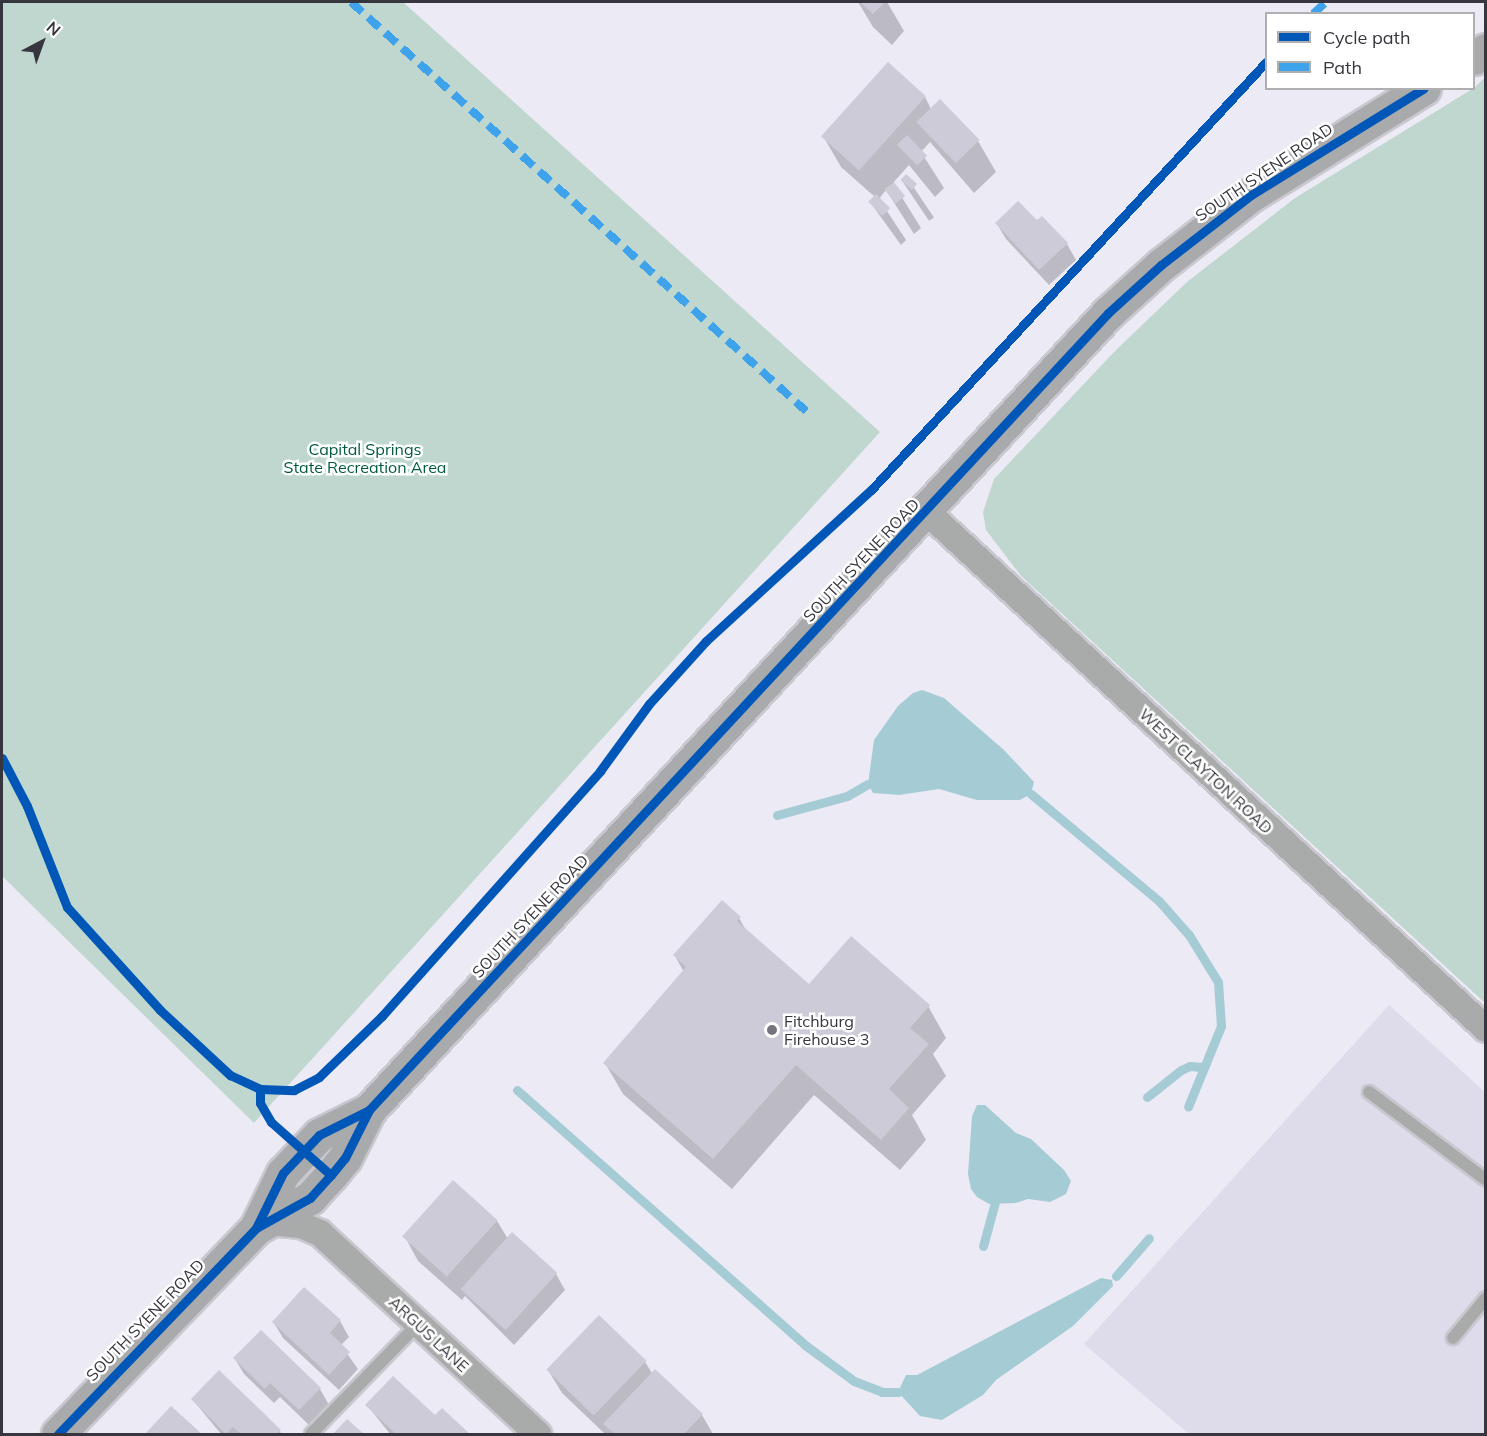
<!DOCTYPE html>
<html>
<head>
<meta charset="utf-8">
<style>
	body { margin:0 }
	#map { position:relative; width:1487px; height:1436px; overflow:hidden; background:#eceaf4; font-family:Mulish,sans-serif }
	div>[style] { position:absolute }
	.industrial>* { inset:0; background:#dedbeb }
	.green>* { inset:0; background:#bfd7cf }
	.water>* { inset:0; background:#a5ccd5 }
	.shadow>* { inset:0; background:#0003; transform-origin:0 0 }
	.stream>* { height:9px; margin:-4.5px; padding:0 4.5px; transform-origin:4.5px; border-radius:4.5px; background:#a5ccd5 }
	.building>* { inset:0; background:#cdcbd7; transform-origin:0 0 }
	.roads { filter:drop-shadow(2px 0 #c9c7cf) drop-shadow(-2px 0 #c9c7cf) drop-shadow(0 2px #c9c7cf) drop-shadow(0 -2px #c9c7cf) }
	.lane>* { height:12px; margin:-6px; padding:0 6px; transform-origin:6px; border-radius:6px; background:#a9abab }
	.street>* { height:26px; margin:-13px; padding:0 13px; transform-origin:13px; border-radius:13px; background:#a9abab }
	.secondary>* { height:33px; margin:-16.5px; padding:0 16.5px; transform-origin:16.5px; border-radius:16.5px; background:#a9aaac }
	.quiet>* { height:8px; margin-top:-4px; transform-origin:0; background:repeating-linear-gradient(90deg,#3fa3ec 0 15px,transparent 0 23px) }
	.cycleway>* { height:9px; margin:-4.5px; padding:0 4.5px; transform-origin:4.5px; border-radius:4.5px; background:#0057b8 }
	.dots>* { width:16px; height:16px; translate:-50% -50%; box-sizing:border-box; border:3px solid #fff; border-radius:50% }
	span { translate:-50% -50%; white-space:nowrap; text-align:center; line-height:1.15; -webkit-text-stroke:5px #fff; paint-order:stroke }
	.street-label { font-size:16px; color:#37353d }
	.park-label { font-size:16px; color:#005b3e }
	.poi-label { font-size:16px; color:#37353d }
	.left { translate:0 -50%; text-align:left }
	.frame { position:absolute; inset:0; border:3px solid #37353d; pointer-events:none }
	.legend { position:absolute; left:1265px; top:12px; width:210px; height:78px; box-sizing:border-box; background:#fff; border:2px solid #afaeb1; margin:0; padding:8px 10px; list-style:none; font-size:18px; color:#37353d }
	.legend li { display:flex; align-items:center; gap:12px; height:30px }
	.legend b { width:30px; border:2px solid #afaeb1 }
	.north { position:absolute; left:12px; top:12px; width:60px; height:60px; -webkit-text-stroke:4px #fff; paint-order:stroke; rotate:41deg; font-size:16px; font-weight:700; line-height:24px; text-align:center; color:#37353d }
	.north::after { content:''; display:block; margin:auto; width:21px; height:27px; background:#37353d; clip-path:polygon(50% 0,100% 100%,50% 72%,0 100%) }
</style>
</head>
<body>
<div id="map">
	<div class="industrial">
		<i style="clip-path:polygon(1389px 1005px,1485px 1092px,1485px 1434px,1189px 1434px,1084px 1344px)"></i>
	</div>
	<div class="green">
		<i style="clip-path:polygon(2px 2px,403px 2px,880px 432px,254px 1123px,2px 876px)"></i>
		<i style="clip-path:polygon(1485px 77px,1485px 1003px,1021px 576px,986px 530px,983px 512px,994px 479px,1115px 351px,1187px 282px,1295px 198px,1474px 88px)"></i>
	</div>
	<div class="water">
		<i style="clip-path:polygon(922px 690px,944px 698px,1004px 750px,1034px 782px,1031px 794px,1020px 800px,977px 800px,939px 789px,899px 795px,873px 793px,868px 784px,874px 740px,898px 706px,913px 693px)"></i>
		<i style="clip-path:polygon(977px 1105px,985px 1105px,1016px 1133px,1031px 1139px,1064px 1170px,1071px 1181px,1066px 1194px,1050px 1202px,1028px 1199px,1016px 1203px,989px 1204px,977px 1197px,971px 1189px,968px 1174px,972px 1116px)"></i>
		<i style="clip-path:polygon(1101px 1278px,1112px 1280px,1113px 1286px,1073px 1326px,996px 1380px,983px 1395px,942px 1420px,920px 1416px,898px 1392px,906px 1375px,917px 1375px)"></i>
	</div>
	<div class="shadow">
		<i style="clip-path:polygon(858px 2px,887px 2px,904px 31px,892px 45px,873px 27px)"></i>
		<i style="clip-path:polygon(925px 97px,931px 109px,978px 141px,996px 172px,974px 193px,930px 142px,921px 152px,944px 188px,935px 197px,909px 165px,893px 183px,921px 228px,914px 234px,886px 190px,879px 199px,906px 240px,901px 245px,870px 202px,875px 197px,841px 167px,823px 136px)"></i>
		<i style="left:906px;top:176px;width:50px;height:6px;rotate:56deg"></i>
		<i style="clip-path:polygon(1037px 223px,1067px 244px,1076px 260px,1049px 285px,1006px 239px,997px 224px)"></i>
		<i style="clip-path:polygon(739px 918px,747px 932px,809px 986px,928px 1006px,946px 1038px,933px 1054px,946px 1076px,912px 1115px,926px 1140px,900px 1170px,814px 1095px,732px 1189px,623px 1094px,605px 1063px,684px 972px,675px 956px)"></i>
		<i style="clip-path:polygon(497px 1221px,508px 1239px,556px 1274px,565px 1290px,514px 1345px,465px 1296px,462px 1300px,418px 1261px,405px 1237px)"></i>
		<i style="clip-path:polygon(304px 1289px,340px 1321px,349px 1337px,341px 1345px,358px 1369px,339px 1390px,283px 1338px,274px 1323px)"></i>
		<i style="clip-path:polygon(235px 1359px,320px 1389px,329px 1405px,309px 1425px,280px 1397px,274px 1403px,244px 1374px)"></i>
		<i style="clip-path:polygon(645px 1362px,652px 1373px,702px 1415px,713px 1434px,605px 1434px,562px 1393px,548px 1370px)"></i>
		<i style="clip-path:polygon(193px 1400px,280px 1431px,281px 1434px,221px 1434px)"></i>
		<i style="clip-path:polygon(367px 1405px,435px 1417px,442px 1410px,468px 1434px,390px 1434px)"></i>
		<i style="clip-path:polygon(171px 1408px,200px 1434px,147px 1434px)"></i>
	</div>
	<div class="stream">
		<i style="left:1031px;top:794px;width:167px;rotate:39.9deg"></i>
		<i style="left:1159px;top:901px;width:45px;rotate:48.6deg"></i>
		<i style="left:1189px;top:935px;width:55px;rotate:58.3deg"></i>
		<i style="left:1218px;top:982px;width:44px;rotate:86.1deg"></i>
		<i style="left:1221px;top:1026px;width:87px;rotate:112.2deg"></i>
		<i style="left:777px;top:815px;width:73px;rotate:-15.2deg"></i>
		<i style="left:847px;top:796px;width:24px;rotate:-30deg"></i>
		<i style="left:517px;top:1090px;width:385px;rotate:41.5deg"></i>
		<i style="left:805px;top:1345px;width:61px;rotate:36.3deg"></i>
		<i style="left:854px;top:1381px;width:30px;rotate:21deg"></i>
		<i style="left:882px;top:1392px;width:16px"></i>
		<i style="left:1147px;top:1097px;width:43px;rotate:-38.5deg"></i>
		<i style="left:1181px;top:1070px;width:10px;rotate:-24deg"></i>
		<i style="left:1190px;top:1066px;width:12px;rotate:5deg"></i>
		<i style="left:983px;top:1246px;width:46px;rotate:-74.7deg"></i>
		<i style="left:1116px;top:1276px;width:50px;rotate:-49deg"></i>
	</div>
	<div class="building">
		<i style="clip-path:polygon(860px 2px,885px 2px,873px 14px)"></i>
		<i style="left:888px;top:62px;width:51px;height:100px;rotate:42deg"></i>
		<i style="left:940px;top:99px;width:57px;height:33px;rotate:46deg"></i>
		<i style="left:907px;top:135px;width:29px;height:14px;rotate:46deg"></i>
		<i style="left:906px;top:174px;width:15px;height:8px;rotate:42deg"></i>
		<i style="left:894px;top:182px;width:18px;height:12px;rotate:52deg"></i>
		<i style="left:876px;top:194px;width:20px;height:11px;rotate:45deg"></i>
		<i style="clip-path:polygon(1018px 201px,1037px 220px,1042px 216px,1068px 243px,1039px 270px,995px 223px)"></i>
		<i style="clip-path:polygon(722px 900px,741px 917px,737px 921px,809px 984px,851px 936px,930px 1005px,910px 1028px,929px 1044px,889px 1089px,909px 1108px,881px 1140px,796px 1065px,713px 1159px,603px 1063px,686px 967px,673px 955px)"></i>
		<i style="left:453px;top:1180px;width:60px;height:76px;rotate:42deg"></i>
		<i style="left:512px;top:1232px;width:61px;height:77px;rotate:42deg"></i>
		<i style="clip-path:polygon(304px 1287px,341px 1320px,330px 1333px,350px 1352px,329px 1375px,272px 1322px)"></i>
		<i style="left:599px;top:1315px;width:66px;height:76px;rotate:44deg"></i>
		<i style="clip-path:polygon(261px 1330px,321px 1388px,299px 1410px,270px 1383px,265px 1389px,233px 1358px)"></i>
		<i style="clip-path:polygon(655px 1369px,703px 1414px,684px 1434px,615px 1434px,603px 1424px)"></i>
		<i style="clip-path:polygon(219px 1370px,281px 1430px,277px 1434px,241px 1434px,233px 1427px,226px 1434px,191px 1399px)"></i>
		<i style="clip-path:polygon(393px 1376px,435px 1415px,442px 1408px,470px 1434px,396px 1434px,365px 1405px)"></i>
		<i style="clip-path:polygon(171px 1406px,202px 1434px,145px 1434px)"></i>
		<i style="clip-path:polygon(347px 1419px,364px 1434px,333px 1434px)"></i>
	</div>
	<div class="roads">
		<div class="lane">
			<i style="left:1369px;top:1092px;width:146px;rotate:36.9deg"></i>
			<i style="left:1453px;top:1338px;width:52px;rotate:-50.5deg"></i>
			<i style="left:311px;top:1434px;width:153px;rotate:-45.8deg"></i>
		</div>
		<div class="street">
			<i style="left:927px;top:512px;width:761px;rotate:42.76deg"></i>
			<i style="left:267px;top:1222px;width:34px;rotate:5deg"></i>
			<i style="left:301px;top:1225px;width:21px;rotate:23deg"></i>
			<i style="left:320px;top:1233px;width:297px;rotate:42.7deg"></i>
		</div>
		<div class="secondary">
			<i style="left:1474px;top:58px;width:14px;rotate:-34deg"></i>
			<i style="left:256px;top:1228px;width:62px;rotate:-29.1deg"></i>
			<i style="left:310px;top:1198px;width:31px;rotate:-48deg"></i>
			<i style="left:331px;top:1175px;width:22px;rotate:-51deg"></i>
			<i style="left:345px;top:1158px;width:54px;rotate:-63.4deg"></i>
			<i style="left:369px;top:1110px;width:1087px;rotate:-47.16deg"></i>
			<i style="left:1108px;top:313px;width:72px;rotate:-42.2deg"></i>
			<i style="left:1161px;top:265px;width:114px;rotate:-37.9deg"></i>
			<i style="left:1251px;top:195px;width:203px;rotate:-31.7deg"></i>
			<i style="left:58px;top:1434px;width:286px;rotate:-46.1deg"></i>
			<i style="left:256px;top:1228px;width:61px;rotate:-63.9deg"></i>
			<i style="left:283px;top:1173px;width:52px;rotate:-46.5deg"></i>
			<i style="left:319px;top:1135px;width:56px;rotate:-26.6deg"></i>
		</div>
	</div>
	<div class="quiet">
		<i style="left:351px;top:2px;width:612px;rotate:41.95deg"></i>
		<i style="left:1313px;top:14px;width:18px;rotate:-43deg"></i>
	</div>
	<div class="cycleway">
		<i style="left:2px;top:758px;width:54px;rotate:62.5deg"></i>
		<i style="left:27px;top:806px;width:109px;rotate:68.4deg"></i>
		<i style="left:67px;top:907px;width:139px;rotate:47.9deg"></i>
		<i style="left:160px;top:1010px;width:96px;rotate:42.9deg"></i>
		<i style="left:230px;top:1075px;width:33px;rotate:25deg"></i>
		<i style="left:260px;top:1089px;width:34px;rotate:2deg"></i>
		<i style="left:294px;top:1090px;width:28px;rotate:-27deg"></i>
		<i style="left:319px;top:1077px;width:88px;rotate:-44.1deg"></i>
		<i style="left:382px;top:1016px;width:328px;rotate:-48.3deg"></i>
		<i style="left:600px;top:771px;width:83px;rotate:-53.8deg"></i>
		<i style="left:649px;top:704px;width:85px;rotate:-47.9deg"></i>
		<i style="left:706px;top:641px;width:224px;rotate:-42.5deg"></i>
		<i style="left:871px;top:490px;width:582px;rotate:-47.3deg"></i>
		<i style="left:260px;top:1089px;width:14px;rotate:90deg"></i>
		<i style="left:260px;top:1103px;width:22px;rotate:60deg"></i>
		<i style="left:271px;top:1122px;width:80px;rotate:41.5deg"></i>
		<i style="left:256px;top:1228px;width:62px;rotate:-29.1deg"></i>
		<i style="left:310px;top:1198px;width:31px;rotate:-48deg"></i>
		<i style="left:331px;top:1175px;width:22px;rotate:-51deg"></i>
		<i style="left:345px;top:1158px;width:54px;rotate:-63.4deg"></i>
		<i style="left:369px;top:1110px;width:1087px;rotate:-47.16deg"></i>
		<i style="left:1108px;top:313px;width:72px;rotate:-42.2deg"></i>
		<i style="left:1161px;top:265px;width:114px;rotate:-37.9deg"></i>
		<i style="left:1251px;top:195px;width:203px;rotate:-31.7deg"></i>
		<i style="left:58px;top:1434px;width:286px;rotate:-46.1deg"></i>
		<i style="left:256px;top:1228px;width:61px;rotate:-63.9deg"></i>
		<i style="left:283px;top:1173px;width:52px;rotate:-46.5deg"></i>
		<i style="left:319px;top:1135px;width:56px;rotate:-26.6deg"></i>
	</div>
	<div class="dots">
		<i style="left:772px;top:1030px;background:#76747d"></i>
	</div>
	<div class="street-label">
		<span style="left:1264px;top:172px;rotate:-34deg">SOUTH SYENE ROAD</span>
		<span style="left:861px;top:560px;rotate:-47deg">SOUTH SYENE ROAD</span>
		<span style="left:1206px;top:771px;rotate:43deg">WEST CLAYTON ROAD</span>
		<span style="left:530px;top:916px;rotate:-47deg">SOUTH SYENE ROAD</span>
		<span style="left:145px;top:1320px;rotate:-46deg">SOUTH SYENE ROAD</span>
		<span style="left:429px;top:1334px;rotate:43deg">ARGUS LANE</span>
	</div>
	<div class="park-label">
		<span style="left:365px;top:458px">Capital Springs<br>State Recreation Area</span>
	</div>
	<div class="poi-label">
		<span class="left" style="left:784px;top:1030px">Fitchburg<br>Firehouse 3</span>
	</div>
	<div class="frame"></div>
	<ul class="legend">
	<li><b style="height:8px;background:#0057b8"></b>Cycle path</li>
	<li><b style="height:8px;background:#3fa3ec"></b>Path</li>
	</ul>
	<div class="north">N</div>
</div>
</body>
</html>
